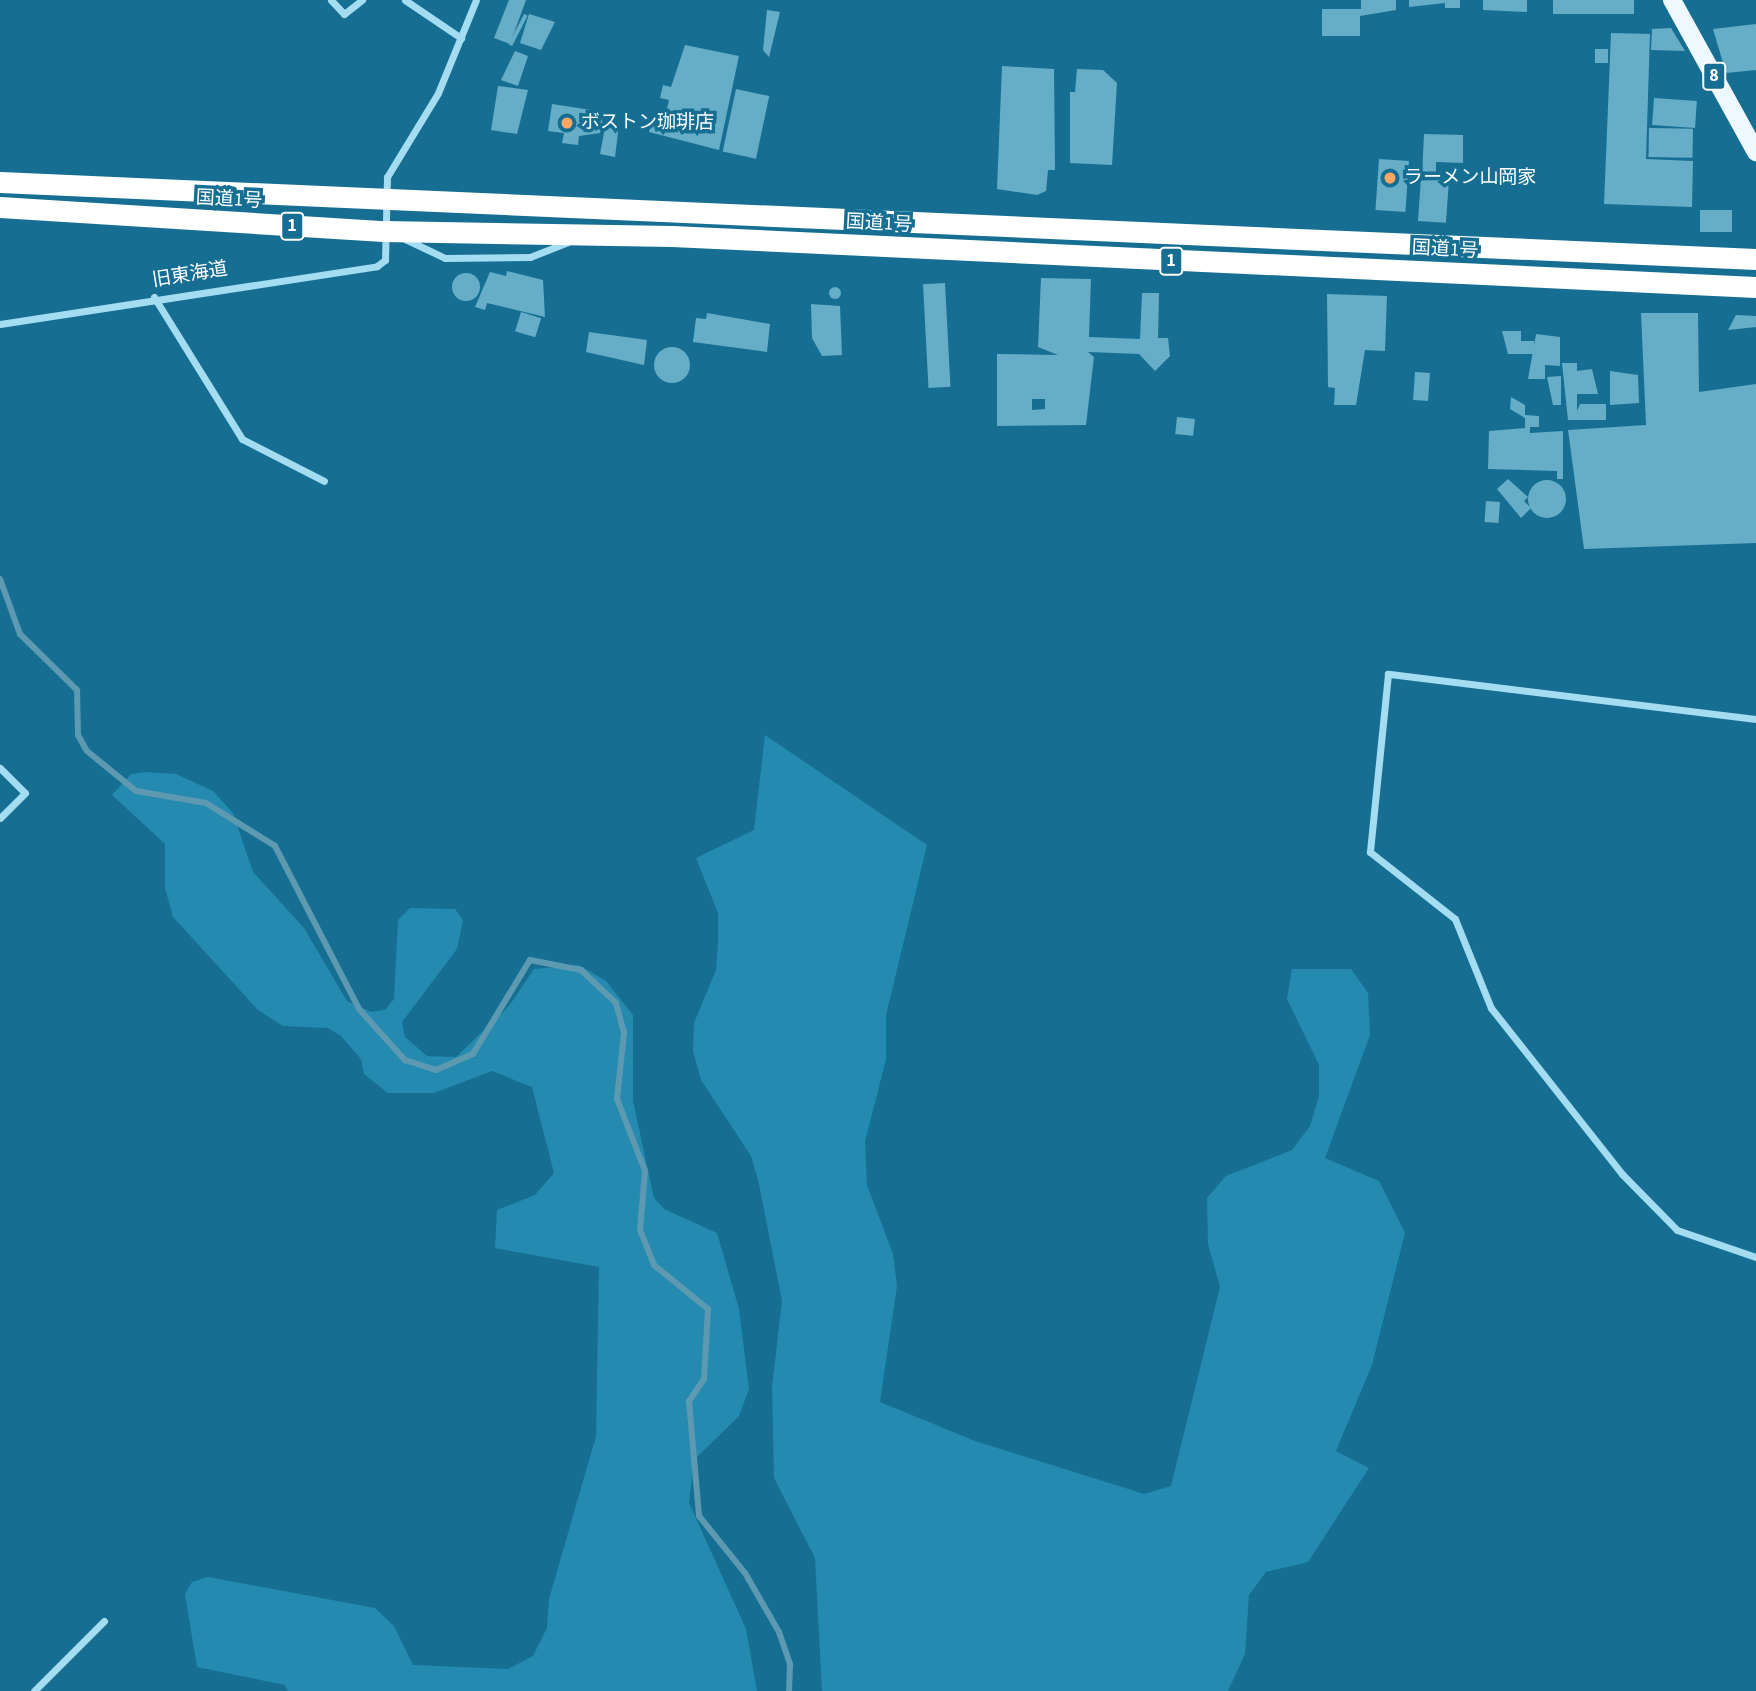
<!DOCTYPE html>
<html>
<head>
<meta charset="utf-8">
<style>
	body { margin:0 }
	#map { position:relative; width:1756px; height:1691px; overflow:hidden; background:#166f92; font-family:"Source Sans 3","Noto Sans JP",sans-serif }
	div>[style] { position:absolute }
	.green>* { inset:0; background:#258aaf }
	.stream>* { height:6px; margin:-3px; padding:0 3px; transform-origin:3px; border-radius:3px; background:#5d9ab2 }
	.building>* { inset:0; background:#66adc8; transform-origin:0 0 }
	.round { border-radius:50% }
	.street>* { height:7px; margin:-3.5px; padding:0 3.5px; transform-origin:3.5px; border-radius:3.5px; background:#a4dcf1 }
	.primary>* { height:18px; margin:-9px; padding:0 9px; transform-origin:9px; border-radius:9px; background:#eef9ff }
	.highway>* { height:21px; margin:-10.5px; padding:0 10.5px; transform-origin:10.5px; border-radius:10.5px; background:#fff }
	.dots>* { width:19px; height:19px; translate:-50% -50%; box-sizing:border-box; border:4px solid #166f92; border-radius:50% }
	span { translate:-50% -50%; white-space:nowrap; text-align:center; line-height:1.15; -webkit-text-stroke:7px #166f92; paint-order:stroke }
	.shield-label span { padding:2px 5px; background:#166f92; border:2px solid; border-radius:5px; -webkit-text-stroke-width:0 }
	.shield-label { font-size:18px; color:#fff; font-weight:700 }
	.poi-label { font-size:19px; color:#fff }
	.left { translate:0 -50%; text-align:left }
	.street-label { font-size:19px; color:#fff }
</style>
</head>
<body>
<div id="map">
	<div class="green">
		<i style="clip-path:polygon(765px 735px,927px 845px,886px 1015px,886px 1059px,865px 1142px,867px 1185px,893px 1254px,897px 1286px,880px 1402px,975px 1441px,1144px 1494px,1171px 1486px,1220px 1287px,1208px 1244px,1207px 1198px,1226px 1176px,1292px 1150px,1310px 1126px,1319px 1096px,1319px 1065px,1287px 999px,1292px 969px,1351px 969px,1368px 993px,1370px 1035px,1325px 1158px,1379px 1181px,1405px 1233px,1372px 1365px,1336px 1451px,1369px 1468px,1308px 1562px,1266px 1572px,1249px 1595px,1245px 1654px,1228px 1691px,822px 1691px,815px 1558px,774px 1478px,772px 1387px,782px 1301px,759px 1184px,751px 1156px,701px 1080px,693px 1051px,694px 1023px,716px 970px,718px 942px,718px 913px,696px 858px,754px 830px)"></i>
		<i style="clip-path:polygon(145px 772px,176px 774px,213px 791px,233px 813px,253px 872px,304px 928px,347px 1001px,371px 1012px,385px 1010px,394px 999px,398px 920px,410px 908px,455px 909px,463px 920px,457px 949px,402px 1022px,405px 1037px,427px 1056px,456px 1057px,509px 1006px,534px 969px,579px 965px,606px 981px,633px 1015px,633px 1101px,654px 1198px,664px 1209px,717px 1233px,739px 1309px,749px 1389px,739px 1416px,694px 1460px,689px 1503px,746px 1629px,757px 1691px,288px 1691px,285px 1685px,197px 1667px,185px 1594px,192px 1582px,208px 1577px,375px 1608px,394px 1626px,413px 1665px,508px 1669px,533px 1656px,547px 1628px,549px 1599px,596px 1436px,599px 1267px,495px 1248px,497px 1210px,535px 1195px,554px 1173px,532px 1087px,492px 1071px,434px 1093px,388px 1093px,364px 1074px,361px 1059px,341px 1036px,328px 1028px,283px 1026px,258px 1010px,173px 917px,165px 888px,165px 844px,112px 795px,131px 774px)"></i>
	</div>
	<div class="stream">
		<i style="left:0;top:579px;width:59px;rotate:70deg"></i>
		<i style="left:20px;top:634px;width:80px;rotate:44.5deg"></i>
		<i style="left:77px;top:690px;width:45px;rotate:88.7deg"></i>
		<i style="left:78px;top:735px;width:18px;rotate:61deg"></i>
		<i style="left:87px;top:751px;width:63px;rotate:39.2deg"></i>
		<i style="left:136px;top:791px;width:71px;rotate:9.7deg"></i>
		<i style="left:206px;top:803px;width:81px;rotate:31.9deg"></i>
		<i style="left:275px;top:846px;width:183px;rotate:62.7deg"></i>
		<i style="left:359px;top:1009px;width:69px;rotate:48deg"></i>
		<i style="left:405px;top:1060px;width:33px;rotate:18deg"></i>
		<i style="left:436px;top:1070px;width:40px;rotate:-23.4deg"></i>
		<i style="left:473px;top:1054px;width:110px;rotate:-58.8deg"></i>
		<i style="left:530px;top:960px;width:52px;rotate:11.1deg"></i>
		<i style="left:581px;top:970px;width:48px;rotate:43.3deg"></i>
		<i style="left:616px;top:1003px;width:31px;rotate:75deg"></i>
		<i style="left:624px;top:1033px;width:66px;rotate:96.1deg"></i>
		<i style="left:617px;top:1099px;width:77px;rotate:68.7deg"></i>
		<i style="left:645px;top:1171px;width:59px;rotate:94.8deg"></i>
		<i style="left:640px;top:1230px;width:38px;rotate:68deg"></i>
		<i style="left:654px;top:1265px;width:70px;rotate:39.2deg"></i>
		<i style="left:708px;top:1309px;width:70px;rotate:93.3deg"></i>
		<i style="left:704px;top:1379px;width:27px;rotate:124deg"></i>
		<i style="left:689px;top:1401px;width:115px;rotate:85deg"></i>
		<i style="left:699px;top:1516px;width:73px;rotate:51.1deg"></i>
		<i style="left:745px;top:1573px;width:68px;rotate:60deg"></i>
		<i style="left:779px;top:1632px;width:34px;rotate:71deg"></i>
		<i style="left:790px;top:1664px;width:27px;rotate:92deg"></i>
	</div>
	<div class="building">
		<i style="clip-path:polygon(509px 0,526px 0,510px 44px,494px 38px)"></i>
		<i style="clip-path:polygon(1361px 0,1396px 0,1396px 10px,1360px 16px,1360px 36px,1322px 36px,1322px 9px,1361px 9px)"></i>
		<i style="clip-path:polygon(1409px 0,1460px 0,1460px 8px,1445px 8px,1445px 3px,1409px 7px)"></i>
		<i style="clip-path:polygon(1483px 0,1527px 0,1527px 12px,1483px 10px)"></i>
		<i style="left:1553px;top:0;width:81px;height:14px"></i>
		<i style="clip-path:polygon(767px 10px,780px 12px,769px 57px,763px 50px)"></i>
		<i style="left:524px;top:14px;width:4px;height:34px;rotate:27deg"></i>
		<i style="clip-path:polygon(529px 14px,555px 22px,541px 50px,520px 43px)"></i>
		<i style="clip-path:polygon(1756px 24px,1756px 70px,1726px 73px,1713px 29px)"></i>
		<i style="clip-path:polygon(1671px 28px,1685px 51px,1651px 50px,1652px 29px)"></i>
		<i style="clip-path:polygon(1611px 33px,1650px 34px,1646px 159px,1693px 161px,1692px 207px,1604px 204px)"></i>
		<i style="clip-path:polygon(685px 45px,739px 56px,719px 150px,649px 132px,652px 120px,664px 122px,669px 100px,660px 98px,663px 85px,671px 87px)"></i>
		<i style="left:1595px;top:49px;width:13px;height:14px"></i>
		<i style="clip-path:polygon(515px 51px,528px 56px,518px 86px,501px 80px)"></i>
		<i style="clip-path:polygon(1002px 66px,1054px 69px,1055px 170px,1048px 170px,1046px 191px,1037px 195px,997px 189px)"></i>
		<i style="clip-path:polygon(1077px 69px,1103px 70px,1117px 83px,1112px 165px,1070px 163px,1070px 92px,1075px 92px)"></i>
		<i style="clip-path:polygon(498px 86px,528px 90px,517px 134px,491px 130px)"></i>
		<i style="left:736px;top:89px;width:34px;height:64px;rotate:12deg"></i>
		<i style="left:1654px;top:98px;width:43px;height:27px;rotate:4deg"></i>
		<i style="clip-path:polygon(552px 104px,604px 112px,600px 133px,579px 136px,578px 145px,562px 143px,564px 133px,548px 131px)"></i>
		<i style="clip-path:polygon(606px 122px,619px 124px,615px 157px,600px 154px)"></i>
		<i style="left:1649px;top:128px;width:44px;height:29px;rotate:1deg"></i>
		<i style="clip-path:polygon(1424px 134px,1463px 135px,1463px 163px,1436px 162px,1436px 175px,1422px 175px)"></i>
		<i style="left:1379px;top:159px;width:30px;height:51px;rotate:4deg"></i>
		<i style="left:1421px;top:178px;width:28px;height:43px;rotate:4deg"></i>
		<i style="left:1700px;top:210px;width:32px;height:22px"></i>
		<i style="clip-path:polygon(507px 271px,543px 280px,545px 317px,487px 303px,485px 310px,475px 307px,490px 272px,506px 276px)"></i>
		<i class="round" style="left:452px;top:273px;width:28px;height:28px"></i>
		<i style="clip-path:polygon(evenodd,1041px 278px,1091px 279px,1089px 337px,1140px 339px,1142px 293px,1159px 293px,1158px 338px,1168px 338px,1170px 356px,1155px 371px,1139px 354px,1088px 352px,1094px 357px,1086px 425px,997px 426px,997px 354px,1058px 355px,1038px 347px,1041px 278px,1032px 399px,1045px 399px,1045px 409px,1032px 410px,1032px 399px)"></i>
		<i style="left:945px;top:283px;width:104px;height:22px;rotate:87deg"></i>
		<i class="round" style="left:829px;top:287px;width:12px;height:12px"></i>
		<i style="clip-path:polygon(1327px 294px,1387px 296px,1385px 351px,1365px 350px,1356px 405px,1334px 405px,1335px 388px,1328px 387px)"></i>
		<i style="clip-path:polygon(811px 304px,840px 306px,842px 355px,822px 356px,812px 338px)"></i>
		<i style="left:521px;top:312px;width:21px;height:20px;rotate:17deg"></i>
		<i style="clip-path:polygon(707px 313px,770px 324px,767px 352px,693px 342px,696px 318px,706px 319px)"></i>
		<i style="clip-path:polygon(1641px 313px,1698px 313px,1699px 392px,1756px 384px,1756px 543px,1584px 549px,1568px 430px,1646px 425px)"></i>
		<i style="clip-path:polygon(1736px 315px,1756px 316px,1756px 327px,1728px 330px)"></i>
		<i style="clip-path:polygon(1502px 331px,1521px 331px,1521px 341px,1534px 341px,1534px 354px,1508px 354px)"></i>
		<i style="clip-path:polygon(589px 332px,647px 340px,644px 365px,586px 352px)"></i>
		<i style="clip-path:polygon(1536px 334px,1560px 337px,1560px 366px,1545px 365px,1545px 379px,1528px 379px)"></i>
		<i class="round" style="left:654px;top:347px;width:36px;height:36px"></i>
		<i style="clip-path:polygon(1562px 363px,1577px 363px,1577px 371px,1592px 369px,1598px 394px,1577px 394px,1577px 411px,1580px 404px,1606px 404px,1606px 420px,1568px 420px)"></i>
		<i style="clip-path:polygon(1610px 371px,1638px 375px,1639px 403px,1610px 405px)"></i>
		<i style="left:1415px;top:372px;width:15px;height:28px;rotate:4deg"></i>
		<i style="clip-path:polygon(1561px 376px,1561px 405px,1553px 405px,1547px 377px)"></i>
		<i style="clip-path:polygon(1511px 397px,1525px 405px,1525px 415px,1539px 416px,1539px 427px,1530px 427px,1530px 433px,1563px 431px,1563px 479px,1557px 479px,1557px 471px,1488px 469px,1489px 431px,1525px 428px,1525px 418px,1510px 409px)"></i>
		<i style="left:1177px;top:417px;width:18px;height:17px;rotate:6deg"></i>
		<i style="clip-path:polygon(1508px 479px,1528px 497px,1524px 501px,1531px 508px,1521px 518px,1497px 489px)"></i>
		<i class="round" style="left:1528px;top:480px;width:38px;height:38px"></i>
		<i style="left:1486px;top:501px;width:14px;height:21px;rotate:4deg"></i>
	</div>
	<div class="street">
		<i style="left:331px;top:0;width:19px;rotate:47deg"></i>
		<i style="left:344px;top:14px;width:23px;rotate:-38deg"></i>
		<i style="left:405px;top:0;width:68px;rotate:34.2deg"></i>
		<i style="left:405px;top:239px;width:44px;rotate:25.4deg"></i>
		<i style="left:445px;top:258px;width:85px;rotate:-0.7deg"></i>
		<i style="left:530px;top:257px;width:41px;rotate:-21.5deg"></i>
		<i style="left:154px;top:297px;width:167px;rotate:58.2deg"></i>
		<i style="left:242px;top:439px;width:92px;rotate:27.1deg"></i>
		<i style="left:0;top:324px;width:381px;rotate:-8.7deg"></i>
		<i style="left:377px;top:266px;width:10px;rotate:-37deg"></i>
		<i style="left:385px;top:260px;width:83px;rotate:-88.6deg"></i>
		<i style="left:387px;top:177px;width:98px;rotate:-58.7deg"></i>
		<i style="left:438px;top:93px;width:100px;rotate:-67.8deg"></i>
		<i style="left:1756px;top:719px;width:371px;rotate:-173deg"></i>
		<i style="left:1388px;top:674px;width:179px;rotate:95.8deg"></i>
		<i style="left:1370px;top:852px;width:108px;rotate:38.2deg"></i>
		<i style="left:1455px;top:919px;width:96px;rotate:68deg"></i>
		<i style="left:1491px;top:1008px;width:211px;rotate:51.7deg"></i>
		<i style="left:1622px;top:1174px;width:78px;rotate:45.5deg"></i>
		<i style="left:1677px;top:1230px;width:83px;rotate:18.9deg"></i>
		<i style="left:0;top:768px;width:35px;rotate:45deg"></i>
		<i style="left:25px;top:793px;width:35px;rotate:135deg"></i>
		<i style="left:34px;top:1691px;width:99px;rotate:-45deg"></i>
	</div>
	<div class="primary">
		<i style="left:1672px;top:0;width:174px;rotate:61.1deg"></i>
	</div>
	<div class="highway">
		<i style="left:0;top:182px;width:1758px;rotate:2.51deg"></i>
		<i style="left:0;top:207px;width:384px;rotate:3.6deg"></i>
		<i style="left:383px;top:231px;width:289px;rotate:1deg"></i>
		<i style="left:672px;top:236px;width:1085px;rotate:2.69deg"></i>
	</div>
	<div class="dots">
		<i style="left:567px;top:123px;background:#ffa664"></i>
		<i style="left:1390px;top:178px;background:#ffa664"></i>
	</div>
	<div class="shield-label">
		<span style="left:1714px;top:76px">8</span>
		<span style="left:292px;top:226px">1</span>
		<span style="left:1171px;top:261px">1</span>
	</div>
	<div class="poi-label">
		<span class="left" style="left:581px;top:123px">ボストン珈琲店</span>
		<span class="left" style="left:1404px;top:178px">ラーメン山岡家</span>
	</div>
	<div class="street-label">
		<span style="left:229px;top:200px;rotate:3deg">国道1号</span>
		<span style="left:879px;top:224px;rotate:3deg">国道1号</span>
		<span style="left:1445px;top:250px;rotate:3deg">国道1号</span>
		<span style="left:190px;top:275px;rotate:-9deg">旧東海道</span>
	</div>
</div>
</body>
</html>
